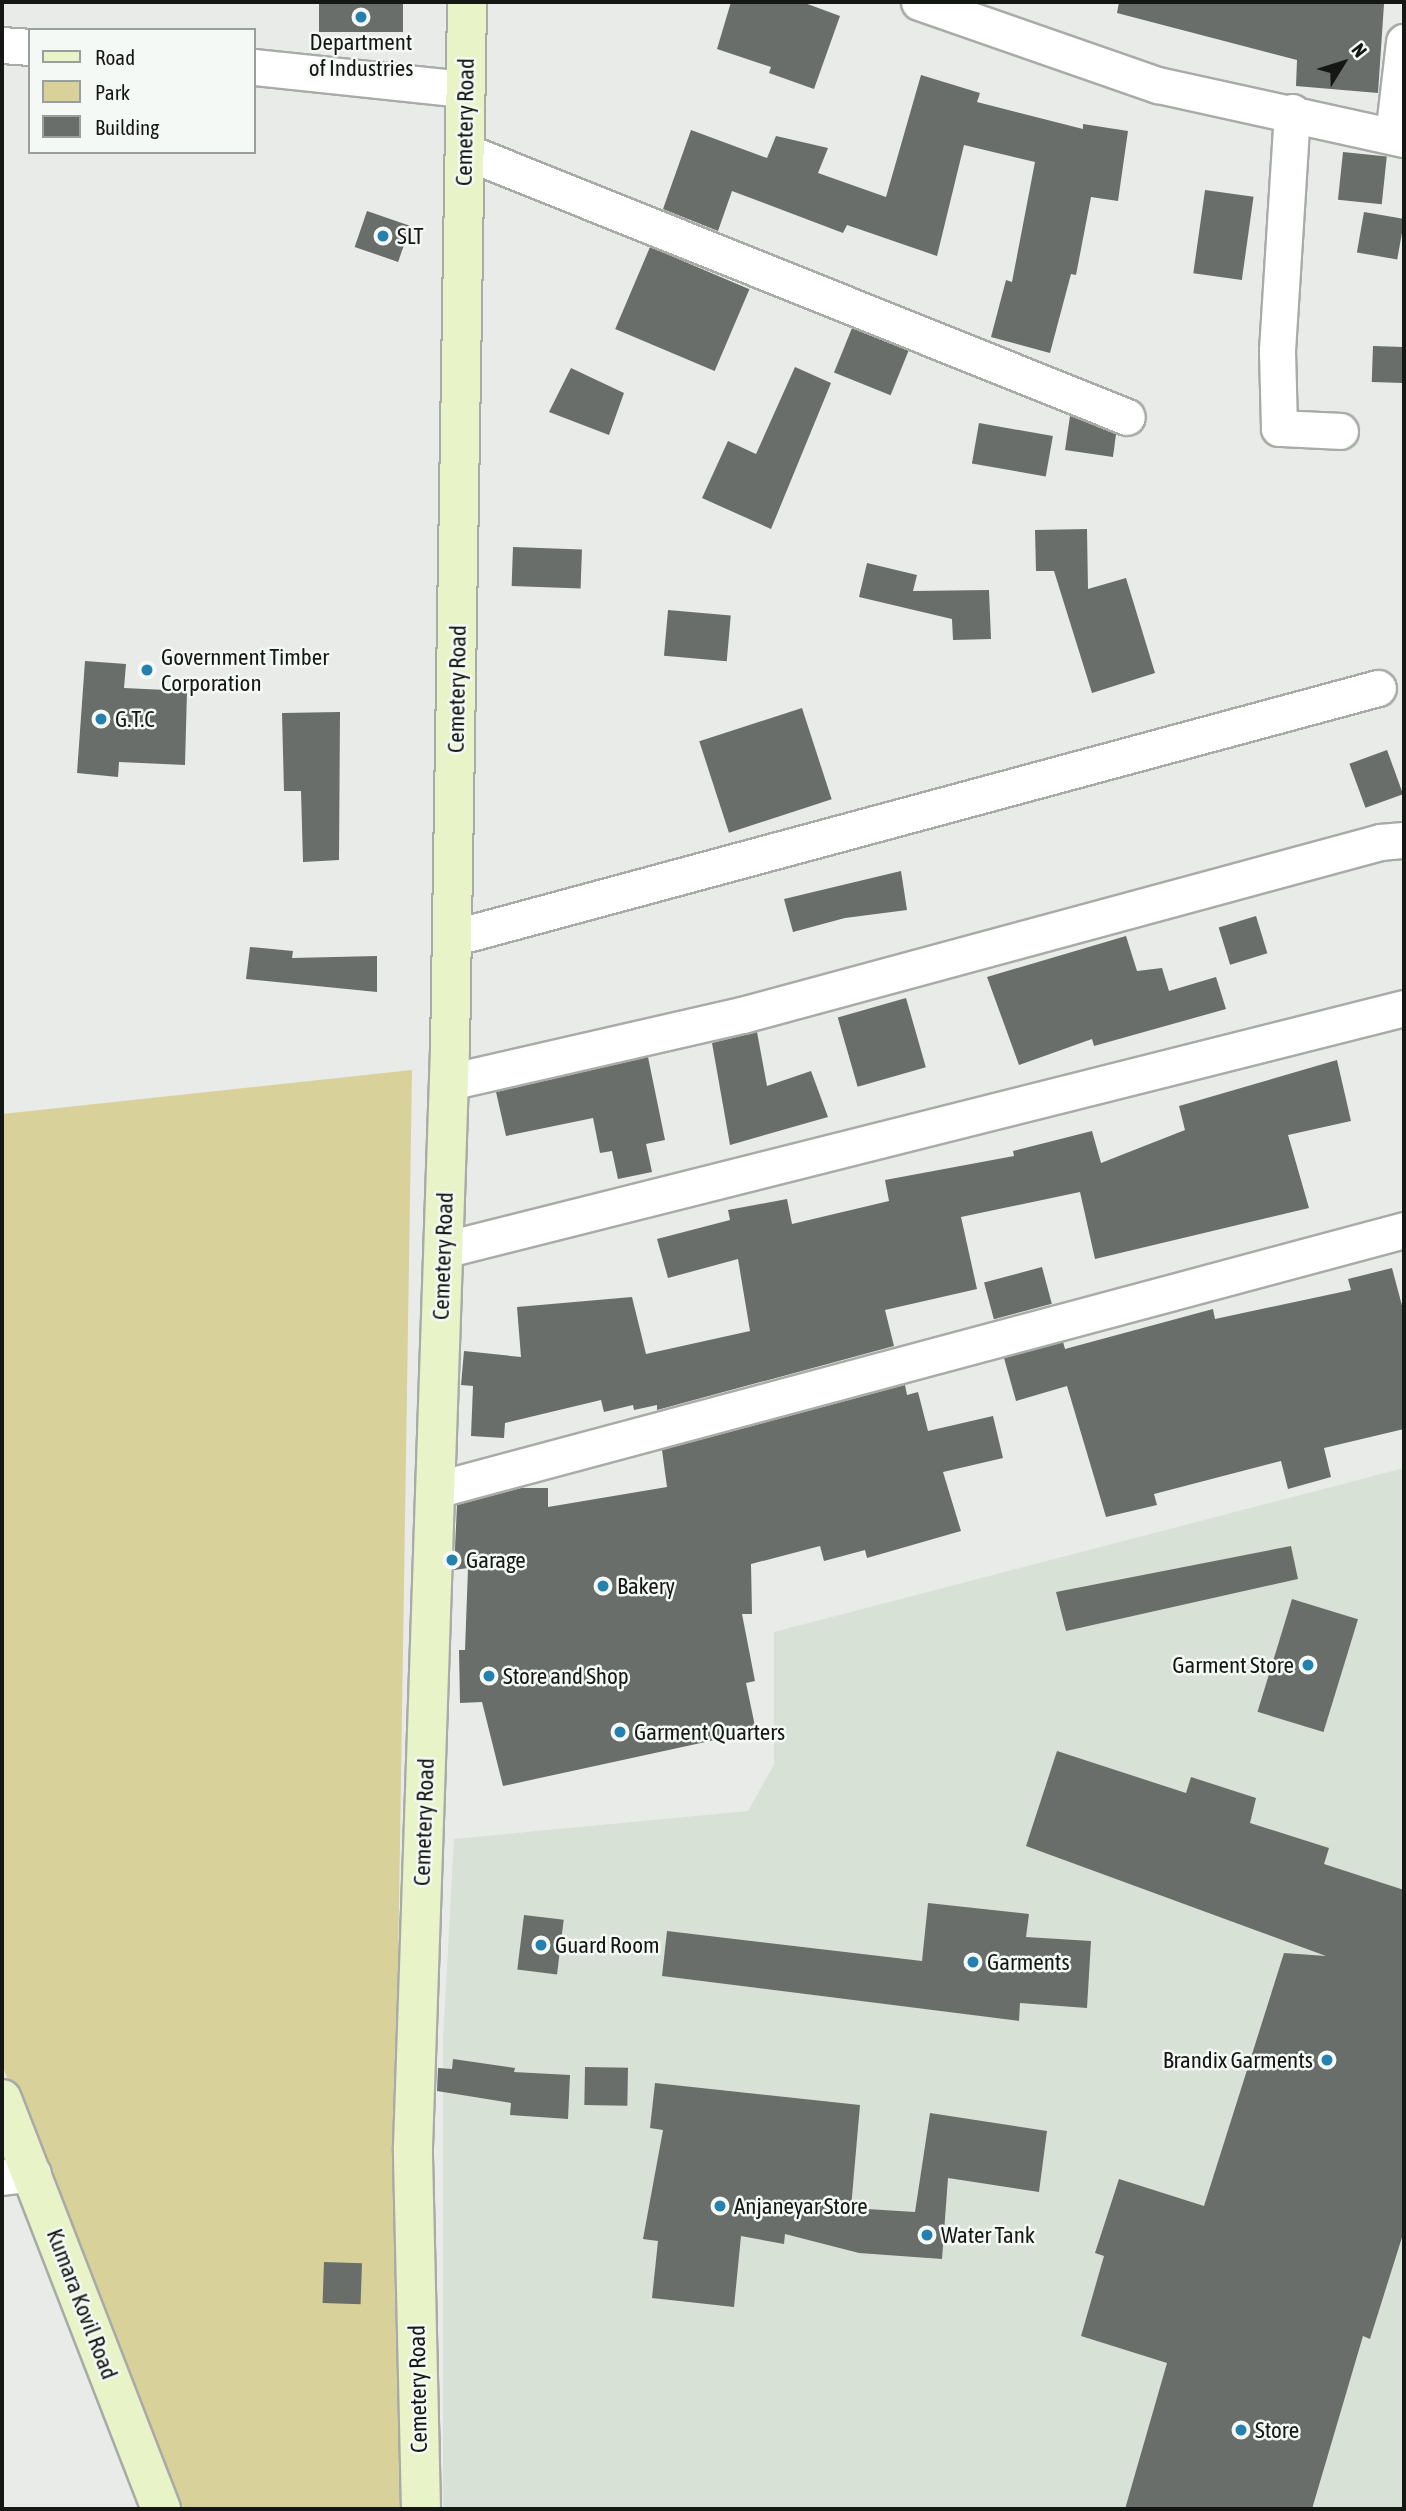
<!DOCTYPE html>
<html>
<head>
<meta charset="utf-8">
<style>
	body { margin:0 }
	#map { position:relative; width:1406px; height:2511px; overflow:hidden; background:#e8ebe7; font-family:"Asap Condensed",sans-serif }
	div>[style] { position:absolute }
	.built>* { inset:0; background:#d8e1d6 }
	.green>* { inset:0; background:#d9d19a }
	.building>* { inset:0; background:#6a6e6b; transform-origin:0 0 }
	.roads { filter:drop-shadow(2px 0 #a8aba8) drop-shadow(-2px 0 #a8aba8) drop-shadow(0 2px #a8aba8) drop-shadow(0 -2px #a8aba8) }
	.minor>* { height:35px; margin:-17.5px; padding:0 17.5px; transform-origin:17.5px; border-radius:17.5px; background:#fff }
	.secondary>* { height:38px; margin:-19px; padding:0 19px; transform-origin:19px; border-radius:19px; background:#e9f3c8 }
	.dots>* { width:19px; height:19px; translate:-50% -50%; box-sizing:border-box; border:4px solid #f5f9f5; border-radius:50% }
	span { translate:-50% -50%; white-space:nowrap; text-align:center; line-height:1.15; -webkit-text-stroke:5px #f5f9f5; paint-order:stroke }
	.poi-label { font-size:23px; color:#151715 }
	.left { translate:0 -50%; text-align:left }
	.right { translate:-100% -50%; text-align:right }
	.street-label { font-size:23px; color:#151715 }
	.frame { position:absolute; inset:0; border:4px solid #151715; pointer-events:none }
	.legend { position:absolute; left:28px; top:28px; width:228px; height:126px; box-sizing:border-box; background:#f5f9f5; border:2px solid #9b9f9b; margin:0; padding:9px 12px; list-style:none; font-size:21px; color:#151715 }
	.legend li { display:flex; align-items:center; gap:14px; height:35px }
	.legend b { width:35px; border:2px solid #9b9f9b }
	.north { position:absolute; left:1308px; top:28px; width:70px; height:70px; -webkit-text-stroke:5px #f5f9f5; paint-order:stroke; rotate:52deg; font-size:19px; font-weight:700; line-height:28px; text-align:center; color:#151715 }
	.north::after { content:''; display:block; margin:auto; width:24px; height:32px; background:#151715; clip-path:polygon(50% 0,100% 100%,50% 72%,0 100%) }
</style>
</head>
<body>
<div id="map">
	<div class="built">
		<i style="clip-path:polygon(1404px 1468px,1402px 2509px,443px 2509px,443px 2041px,454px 1839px,748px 1811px,774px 1765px,774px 1632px)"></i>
	</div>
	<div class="green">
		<i style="clip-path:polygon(412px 1070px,397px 2036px,405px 2509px,181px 2509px,2px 2065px,2px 1114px)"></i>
	</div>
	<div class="building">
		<i style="left:319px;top:2px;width:84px;height:30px"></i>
		<i style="clip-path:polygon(731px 2px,802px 2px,840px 16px,814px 89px,769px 73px,771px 67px,717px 49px)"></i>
		<i style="clip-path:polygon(1119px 2px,1384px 4px,1378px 93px,1296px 86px,1297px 60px,1117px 13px)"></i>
		<i style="clip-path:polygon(921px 75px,980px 93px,977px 102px,1083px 129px,1083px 124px,1128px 131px,1118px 201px,1091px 197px,1076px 275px,1071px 274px,1050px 353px,991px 337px,1006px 280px,1012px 282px,1035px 162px,964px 145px,937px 256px,847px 225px,843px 233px,732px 191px,718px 231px,663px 209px,691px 130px,767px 158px,776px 136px,828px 148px,818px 173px,886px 197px)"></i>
		<i style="left:1343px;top:152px;width:44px;height:48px;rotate:6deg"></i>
		<i style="left:1205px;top:190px;width:49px;height:84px;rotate:8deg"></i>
		<i style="left:367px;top:211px;width:46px;height:38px;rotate:19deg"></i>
		<i style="left:1364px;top:212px;width:41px;height:41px;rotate:10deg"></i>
		<i style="left:650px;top:247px;width:108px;height:89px;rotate:23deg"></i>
		<i style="left:852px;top:328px;width:61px;height:48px;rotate:22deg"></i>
		<i style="left:1373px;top:346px;width:31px;height:36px;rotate:2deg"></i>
		<i style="clip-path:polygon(795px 367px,831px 383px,771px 529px,702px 498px,728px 441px,756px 454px)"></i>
		<i style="clip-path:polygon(571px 368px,624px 393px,609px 435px,549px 412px)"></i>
		<i style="clip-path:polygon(1070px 416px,1116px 434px,1113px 457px,1065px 450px)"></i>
		<i style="left:979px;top:423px;width:75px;height:41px;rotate:10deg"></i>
		<i style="clip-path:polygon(1087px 529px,1088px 589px,1126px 578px,1155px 673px,1092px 693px,1054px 571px,1036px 571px,1035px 530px)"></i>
		<i style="left:513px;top:547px;width:69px;height:39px;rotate:2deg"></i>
		<i style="clip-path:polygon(867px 563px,917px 575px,913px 591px,989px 590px,991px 639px,953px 640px,952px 619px,859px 597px)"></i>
		<i style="left:668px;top:610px;width:63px;height:46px;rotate:5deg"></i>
		<i style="clip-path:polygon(85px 661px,126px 664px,124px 688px,187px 691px,185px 765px,119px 762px,118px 777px,77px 773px)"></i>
		<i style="left:802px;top:708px;width:96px;height:108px;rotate:72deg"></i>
		<i style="clip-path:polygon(340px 712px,339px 860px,303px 862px,301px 791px,284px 791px,282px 713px)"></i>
		<i style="left:1387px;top:750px;width:47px;height:40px;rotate:70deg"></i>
		<i style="clip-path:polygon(901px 871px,907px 910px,845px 918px,793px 932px,784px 899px)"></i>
		<i style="left:1256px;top:916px;width:39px;height:39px;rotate:73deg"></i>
		<i style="clip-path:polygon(1126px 936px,1137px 971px,1162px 968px,1169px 991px,1216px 977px,1226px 1009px,1094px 1046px,1092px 1039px,1019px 1065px,987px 977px)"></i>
		<i style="clip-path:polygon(250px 947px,293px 951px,292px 958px,377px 956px,377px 992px,246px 979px)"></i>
		<i style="left:906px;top:998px;width:72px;height:71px;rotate:74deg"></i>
		<i style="clip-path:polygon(757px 1032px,767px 1086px,811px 1071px,828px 1117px,730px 1145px,712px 1043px)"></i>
		<i style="clip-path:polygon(648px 1057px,665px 1140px,646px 1144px,652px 1172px,618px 1179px,612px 1151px,600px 1153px,593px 1118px,506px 1136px,496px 1092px)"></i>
		<i style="clip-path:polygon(1337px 1060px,1351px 1121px,1288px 1135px,1309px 1208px,1095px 1259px,1080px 1192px,961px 1217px,977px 1289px,885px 1310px,894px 1346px,657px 1410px,657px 1405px,634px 1410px,633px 1405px,604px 1412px,601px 1400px,505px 1423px,504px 1438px,471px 1436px,473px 1386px,461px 1385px,464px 1351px,521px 1357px,517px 1307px,632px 1297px,646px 1354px,750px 1331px,738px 1259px,668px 1278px,657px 1239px,730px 1220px,728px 1210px,787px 1199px,792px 1224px,889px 1201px,885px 1180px,1014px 1156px,1013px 1151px,1092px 1131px,1101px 1163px,1185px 1130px,1179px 1106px)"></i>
		<i style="left:1042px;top:1267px;width:38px;height:60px;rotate:75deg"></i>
		<i style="clip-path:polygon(1392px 1268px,1404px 1313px,1404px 1429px,1324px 1448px,1331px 1477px,1288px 1489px,1281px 1461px,1154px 1494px,1157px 1505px,1106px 1517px,1067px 1386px,1016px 1401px,1004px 1358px,1063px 1342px,1065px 1349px,1213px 1309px,1215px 1319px,1351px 1290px,1348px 1279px)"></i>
		<i style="clip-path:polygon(905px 1385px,907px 1395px,918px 1392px,928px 1431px,993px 1416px,1003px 1458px,943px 1472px,961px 1531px,867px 1558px,865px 1550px,824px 1561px,820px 1546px,751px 1564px,752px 1614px,742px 1614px,755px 1681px,746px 1683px,756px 1731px,503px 1786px,482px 1702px,460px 1703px,459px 1650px,465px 1650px,468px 1568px,454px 1570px,457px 1505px,521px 1488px,548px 1488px,548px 1507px,667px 1487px,662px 1450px)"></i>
		<i style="clip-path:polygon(1291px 1546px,1298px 1579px,1066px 1631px,1056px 1592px)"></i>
		<i style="left:1292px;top:1599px;width:69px;height:118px;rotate:17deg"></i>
		<i style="clip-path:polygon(1057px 1751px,1186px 1793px,1191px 1777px,1256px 1798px,1250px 1823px,1329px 1848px,1324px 1864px,1404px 1890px,1404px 2231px,1370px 2339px,1363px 2336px,1312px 2509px,1125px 2509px,1167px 2363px,1081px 2336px,1104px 2256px,1095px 2253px,1119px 2179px,1204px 2206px,1284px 1953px,1326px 1956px,1026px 1846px)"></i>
		<i style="clip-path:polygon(928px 1903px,1029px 1914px,1026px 1937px,1091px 1941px,1087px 2008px,1020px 2003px,1019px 2021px,662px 1976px,667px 1931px,922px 1961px)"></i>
		<i style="left:524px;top:1915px;width:40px;height:55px;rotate:7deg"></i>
		<i style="clip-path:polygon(453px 2059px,515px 2068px,514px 2072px,570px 2075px,568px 2119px,510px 2115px,511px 2103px,437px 2091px,438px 2068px,452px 2069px)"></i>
		<i style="left:585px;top:2067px;width:43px;height:38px;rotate:1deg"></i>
		<i style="clip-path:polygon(655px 2083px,860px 2105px,851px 2208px,915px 2212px,930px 2113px,1047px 2131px,1039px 2192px,948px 2178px,942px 2259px,859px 2253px,785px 2234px,784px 2244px,741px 2236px,734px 2307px,652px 2298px,658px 2241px,643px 2239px,663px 2130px,650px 2128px)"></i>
		<i style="left:324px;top:2262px;width:38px;height:41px;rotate:2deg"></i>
	</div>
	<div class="roads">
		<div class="minor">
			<i style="left:919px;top:2px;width:253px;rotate:19.2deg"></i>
			<i style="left:1158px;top:85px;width:252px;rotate:12.4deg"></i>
			<i style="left:2px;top:45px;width:28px;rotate:4deg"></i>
			<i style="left:254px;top:67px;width:212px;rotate:6deg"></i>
			<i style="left:1292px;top:112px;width:239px;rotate:93.6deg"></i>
			<i style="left:1277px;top:351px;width:77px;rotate:88.5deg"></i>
			<i style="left:1279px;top:428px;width:61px;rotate:2.8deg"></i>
			<i style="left:1393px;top:136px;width:95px;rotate:-83.3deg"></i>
			<i style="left:464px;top:151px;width:714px;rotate:21.86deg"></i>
			<i style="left:452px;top:938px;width:959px;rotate:-15.11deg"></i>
			<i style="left:449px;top:1082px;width:301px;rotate:-12.9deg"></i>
			<i style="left:742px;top:1015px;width:661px;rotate:-15.17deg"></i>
			<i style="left:1380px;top:842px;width:24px;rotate:-5deg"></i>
			<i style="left:443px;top:1250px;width:991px;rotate:-14.13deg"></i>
			<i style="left:435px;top:1490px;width:1003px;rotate:-15.02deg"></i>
			<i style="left:2px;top:2177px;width:31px;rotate:-7deg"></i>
		</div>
		<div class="secondary">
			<i style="left:2px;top:2099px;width:440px;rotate:68.8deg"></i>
			<i style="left:421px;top:2509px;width:362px;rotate:-91.3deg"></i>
			<i style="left:413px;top:2147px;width:1098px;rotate:-88.07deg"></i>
			<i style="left:450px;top:1050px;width:1048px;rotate:-89.07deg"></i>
		</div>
	</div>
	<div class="dots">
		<i style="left:361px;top:17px;background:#2580ae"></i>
		<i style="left:383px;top:236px;background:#2580ae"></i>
		<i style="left:147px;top:670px;background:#2580ae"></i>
		<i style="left:101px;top:719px;background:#2580ae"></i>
		<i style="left:452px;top:1560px;background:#2580ae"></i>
		<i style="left:603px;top:1586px;background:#2580ae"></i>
		<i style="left:1308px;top:1665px;background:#2580ae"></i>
		<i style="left:489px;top:1676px;background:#2580ae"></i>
		<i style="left:620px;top:1732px;background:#2580ae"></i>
		<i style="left:541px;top:1945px;background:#2580ae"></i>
		<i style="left:973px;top:1962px;background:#2580ae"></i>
		<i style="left:1327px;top:2060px;background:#2580ae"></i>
		<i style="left:720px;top:2206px;background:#2580ae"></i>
		<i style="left:927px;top:2235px;background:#2580ae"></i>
		<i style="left:1241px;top:2430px;background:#2580ae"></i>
	</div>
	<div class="poi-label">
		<span style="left:361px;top:55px">Department<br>of Industries</span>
		<span class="left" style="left:397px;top:236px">SLT</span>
		<span class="left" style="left:161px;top:670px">Government Timber<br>Corporation</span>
		<span class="left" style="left:115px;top:719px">G.T.C</span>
		<span class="left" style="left:466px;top:1560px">Garage</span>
		<span class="left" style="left:617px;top:1586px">Bakery</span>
		<span class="right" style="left:1294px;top:1665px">Garment Store</span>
		<span class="left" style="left:503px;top:1676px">Store and Shop</span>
		<span class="left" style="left:634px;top:1732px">Garment Quarters</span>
		<span class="left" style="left:555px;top:1945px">Guard Room</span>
		<span class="left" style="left:987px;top:1962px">Garments</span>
		<span class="right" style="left:1313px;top:2060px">Brandix Garments</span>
		<span class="left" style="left:734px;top:2206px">Anjaneyar Store</span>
		<span class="left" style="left:941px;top:2235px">Water Tank</span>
		<span class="left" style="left:1255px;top:2430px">Store</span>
	</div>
	<div class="street-label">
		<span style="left:465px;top:122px;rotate:-89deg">Cemetery Road</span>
		<span style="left:457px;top:689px;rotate:-89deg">Cemetery Road</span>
		<span style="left:443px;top:1256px;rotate:-88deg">Cemetery Road</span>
		<span style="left:424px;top:1822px;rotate:-88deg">Cemetery Road</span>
		<span style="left:82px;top:2304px;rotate:69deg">Kumara Kovil Road</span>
		<span style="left:418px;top:2389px;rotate:-91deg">Cemetery Road</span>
	</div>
	<div class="frame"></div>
	<ul class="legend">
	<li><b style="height:9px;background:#e9f3c8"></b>Road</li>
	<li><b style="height:19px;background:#d9d19a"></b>Park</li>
	<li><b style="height:19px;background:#6a6e6b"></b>Building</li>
	</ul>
	<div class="north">N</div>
</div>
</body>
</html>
